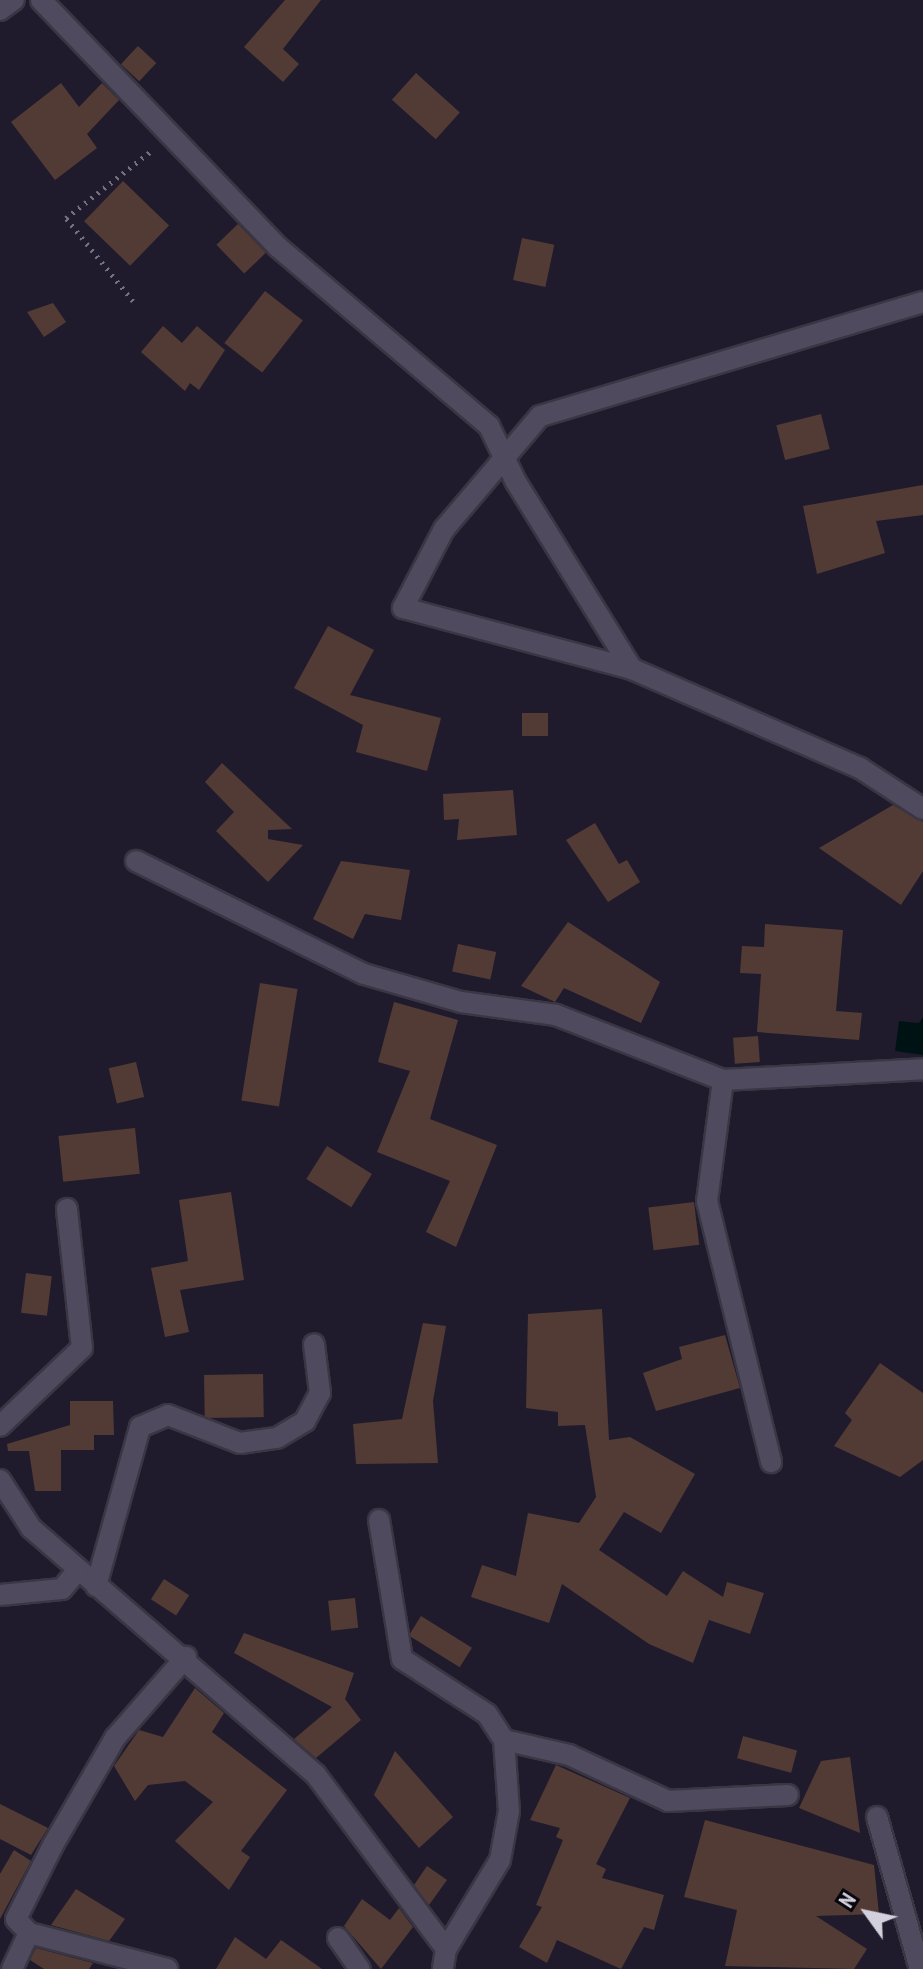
<!DOCTYPE html>
<html>
<head>
<meta charset="utf-8">
<style>
	body { margin:0 }
	#map { position:relative; width:923px; height:1969px; overflow:hidden; background:#201b2c; font-family:"PT Sans Narrow",sans-serif }
	div>[style] { position:absolute }
	.water>* { inset:0; background:#001314 }
	.building>* { inset:0; background:#523b35; transform-origin:0 0 }
	.path>* { height:5px; margin-top:-2.5px; transform-origin:0; background:repeating-linear-gradient(90deg,#74707f 0 2px,transparent 0 8px) }
	.roads { filter:drop-shadow(2px 0 #3a3644) drop-shadow(-2px 0 #3a3644) drop-shadow(0 2px #3a3644) drop-shadow(0 -2px #3a3644) }
	.minor>* { height:20px; margin:-10px; padding:0 10px; transform-origin:10px; border-radius:10px; background:#504a5e }
	span { translate:-50% -50%; white-space:nowrap; text-align:center; line-height:1.15; -webkit-text-stroke:8px #09070e; paint-order:stroke }
	.north { position:absolute; left:827px; top:1873px; width:80px; height:80px; -webkit-text-stroke:6px #09070e; paint-order:stroke; rotate:303deg; font-size:22px; font-weight:700; line-height:32px; text-align:center; color:#d3d0dd }
	.north::after { content:''; display:block; margin:auto; width:28px; height:36px; background:#d3d0dd; clip-path:polygon(50% 0,100% 100%,50% 72%,0 100%) }
</style>
</head>
<body>
<div id="map">
	<div class="water">
		<i style="clip-path:polygon(923px 1017px,923px 1055px,895px 1051px,899px 1021px,919px 1023px)"></i>
	</div>
	<div class="building">
		<i style="clip-path:polygon(285px 0,321px 0,283px 49px,299px 64px,283px 82px,244px 47px)"></i>
		<i style="left:138px;top:46px;width:25px;height:25px;rotate:43deg"></i>
		<i style="left:416px;top:73px;width:59px;height:36px;rotate:42deg"></i>
		<i style="clip-path:polygon(61px 83px,79px 107px,102px 83px,119px 100px,87px 134px,97px 148px,55px 180px,11px 122px)"></i>
		<i style="left:123px;top:181px;width:64px;height:56px;rotate:44deg"></i>
		<i style="left:238px;top:224px;width:40px;height:30px;rotate:46deg"></i>
		<i style="left:522px;top:238px;width:33px;height:43px;rotate:12deg"></i>
		<i style="left:265px;top:291px;width:48px;height:66px;rotate:38deg"></i>
		<i style="clip-path:polygon(53px 303px,66px 322px,44px 337px,27px 312px)"></i>
		<i style="clip-path:polygon(163px 326px,182px 343px,197px 326px,225px 350px,199px 390px,190px 383px,185px 391px,141px 352px)"></i>
		<i style="left:821px;top:414px;width:36px;height:46px;rotate:76deg"></i>
		<i style="clip-path:polygon(923px 485px,923px 515px,876px 521px,885px 553px,817px 574px,803px 506px)"></i>
		<i style="clip-path:polygon(328px 626px,374px 650px,350px 695px,441px 718px,427px 771px,356px 752px,363px 725px,294px 688px)"></i>
		<i style="left:548px;top:713px;width:23px;height:26px;rotate:90deg"></i>
		<i style="clip-path:polygon(222px 763px,292px 829px,268px 830px,268px 839px,303px 845px,268px 882px,216px 831px,234px 812px,205px 782px)"></i>
		<i style="clip-path:polygon(513px 790px,517px 835px,457px 840px,459px 819px,444px 820px,443px 794px)"></i>
		<i style="clip-path:polygon(893px 805px,923px 822px,923px 871px,901px 905px,819px 848px)"></i>
		<i style="clip-path:polygon(595px 823px,619px 864px,627px 860px,640px 882px,608px 902px,566px 840px)"></i>
		<i style="clip-path:polygon(341px 861px,410px 870px,401px 920px,365px 914px,353px 939px,313px 919px)"></i>
		<i style="clip-path:polygon(568px 922px,660px 982px,641px 1023px,564px 988px,555px 1002px,521px 986px)"></i>
		<i style="clip-path:polygon(765px 924px,843px 930px,836px 1011px,862px 1013px,859px 1040px,757px 1032px,761px 974px,740px 973px,742px 946px,764px 947px)"></i>
		<i style="left:458px;top:944px;width:39px;height:28px;rotate:12deg"></i>
		<i style="left:260px;top:983px;width:38px;height:119px;rotate:9deg"></i>
		<i style="clip-path:polygon(394px 1002px,458px 1020px,430px 1119px,497px 1145px,456px 1247px,426px 1232px,450px 1181px,377px 1152px,410px 1071px,378px 1062px)"></i>
		<i style="left:758px;top:1036px;width:26px;height:25px;rotate:86deg"></i>
		<i style="left:136px;top:1062px;width:36px;height:28px;rotate:77deg"></i>
		<i style="left:135px;top:1128px;width:46px;height:77px;rotate:84deg"></i>
		<i style="left:327px;top:1146px;width:53px;height:39px;rotate:32deg"></i>
		<i style="clip-path:polygon(231px 1192px,244px 1280px,180px 1290px,189px 1332px,165px 1337px,151px 1268px,188px 1261px,179px 1200px)"></i>
		<i style="left:694px;top:1202px;width:43px;height:46px;rotate:83deg"></i>
		<i style="left:26px;top:1273px;width:26px;height:40px;rotate:7deg"></i>
		<i style="clip-path:polygon(602px 1309px,609px 1440px,630px 1437px,695px 1474px,661px 1533px,624px 1512px,599px 1550px,667px 1596px,683px 1571px,723px 1597px,727px 1582px,764px 1593px,750px 1634px,709px 1620px,693px 1663px,649px 1644px,562px 1584px,549px 1623px,471px 1597px,482px 1565px,516px 1576px,528px 1513px,579px 1523px,596px 1497px,585px 1425px,558px 1426px,558px 1412px,526px 1408px,528px 1314px)"></i>
		<i style="clip-path:polygon(423px 1323px,446px 1326px,433px 1401px,438px 1463px,356px 1464px,353px 1424px,402px 1419px)"></i>
		<i style="clip-path:polygon(725px 1335px,740px 1388px,656px 1411px,643px 1373px,682px 1359px,679px 1347px)"></i>
		<i style="clip-path:polygon(880px 1363px,923px 1393px,923px 1460px,900px 1477px,834px 1446px,852px 1420px,845px 1413px)"></i>
		<i style="left:263px;top:1374px;width:43px;height:59px;rotate:89deg"></i>
		<i style="clip-path:polygon(70px 1401px,113px 1401px,114px 1435px,94px 1435px,94px 1450px,61px 1450px,61px 1491px,35px 1491px,29px 1451px,8px 1451px,7px 1444px,70px 1425px)"></i>
		<i style="left:164px;top:1579px;width:30px;height:24px;rotate:33deg"></i>
		<i style="left:355px;top:1598px;width:30px;height:27px;rotate:84deg"></i>
		<i style="left:421px;top:1616px;width:60px;height:23px;rotate:32deg"></i>
		<i style="clip-path:polygon(244px 1633px,354px 1673px,345px 1699px,361px 1720px,316px 1758px,294px 1739px,332px 1707px,234px 1653px)"></i>
		<i style="clip-path:polygon(195px 1688px,224px 1713px,212px 1732px,287px 1790px,241px 1851px,250px 1857px,229px 1890px,175px 1841px,213px 1802px,185px 1781px,148px 1785px,135px 1801px,114px 1766px,139px 1730px,163px 1737px)"></i>
		<i style="left:743px;top:1736px;width:56px;height:23px;rotate:15deg"></i>
		<i style="clip-path:polygon(395px 1751px,453px 1817px,419px 1848px,374px 1795px)"></i>
		<i style="clip-path:polygon(850px 1757px,860px 1833px,799px 1808px,821px 1761px)"></i>
		<i style="clip-path:polygon(556px 1765px,630px 1798px,596px 1864px,606px 1869px,602px 1878px,664px 1895px,654px 1930px,644px 1927px,621px 1969px,557px 1940px,547px 1963px,519px 1947px,542px 1907px,536px 1905px,563px 1840px,556px 1837px,560px 1828px,530px 1820px)"></i>
		<i style="clip-path:polygon(0 1804px,48px 1828px,31px 1855px,0 1839px)"></i>
		<i style="clip-path:polygon(705px 1820px,874px 1865px,879px 1914px,816px 1916px,867px 1949px,854px 1969px,725px 1966px,737px 1910px,684px 1897px)"></i>
		<i style="clip-path:polygon(14px 1850px,31px 1861px,0 1919px,0 1874px)"></i>
		<i style="clip-path:polygon(427px 1866px,447px 1880px,429px 1905px,414px 1885px)"></i>
		<i style="clip-path:polygon(76px 1889px,125px 1919px,109px 1941px,51px 1925px)"></i>
		<i style="clip-path:polygon(362px 1899px,390px 1920px,399px 1908px,413px 1927px,381px 1969px,344px 1926px)"></i>
		<i style="clip-path:polygon(235px 1937px,266px 1959px,281px 1940px,322px 1969px,216px 1969px)"></i>
		<i style="clip-path:polygon(36px 1948px,93px 1963px,89px 1969px,44px 1969px,30px 1960px)"></i>
	</div>
	<div class="path">
		<i style="left:133px;top:301px;width:107px;rotate:-128.9deg"></i>
		<i style="left:66px;top:218px;width:108px;rotate:-38.2deg"></i>
	</div>
	<div class="roads">
		<div class="minor">
			<i style="left:41px;top:0;width:342px;rotate:46.2deg"></i>
			<i style="left:278px;top:247px;width:277px;rotate:40.3deg"></i>
			<i style="left:489px;top:426px;width:62px;rotate:64.3deg"></i>
			<i style="left:516px;top:482px;width:220px;rotate:58.2deg"></i>
			<i style="left:0;top:10px;width:17px;rotate:-36deg"></i>
			<i style="left:923px;top:302px;width:400px;rotate:163.4deg"></i>
			<i style="left:540px;top:416px;width:148px;rotate:130.3deg"></i>
			<i style="left:444px;top:529px;width:89px;rotate:117.4deg"></i>
			<i style="left:403px;top:608px;width:237px;rotate:14.9deg"></i>
			<i style="left:632px;top:669px;width:249px;rotate:23.5deg"></i>
			<i style="left:860px;top:768px;width:75px;rotate:33.1deg"></i>
			<i style="left:136px;top:861px;width:254px;rotate:26.4deg"></i>
			<i style="left:364px;top:974px;width:101px;rotate:16.1deg"></i>
			<i style="left:461px;top:1002px;width:96px;rotate:7.8deg"></i>
			<i style="left:556px;top:1015px;width:179px;rotate:21.3deg"></i>
			<i style="left:723px;top:1080px;width:200px;rotate:-3.1deg"></i>
			<i style="left:723px;top:1080px;width:122px;rotate:97.5deg"></i>
			<i style="left:707px;top:1201px;width:269px;rotate:76.2deg"></i>
			<i style="left:0;top:1426px;width:113px;rotate:-43.6deg"></i>
			<i style="left:82px;top:1348px;width:140px;rotate:-96.2deg"></i>
			<i style="left:0;top:1480px;width:57px;rotate:57.1deg"></i>
			<i style="left:31px;top:1528px;width:377px;rotate:40.9deg"></i>
			<i style="left:316px;top:1775px;width:217px;rotate:53.2deg"></i>
			<i style="left:446px;top:1949px;width:20px;rotate:99deg"></i>
			<i style="left:379px;top:1520px;width:141px;rotate:80.6deg"></i>
			<i style="left:402px;top:1659px;width:101px;rotate:32.9deg"></i>
			<i style="left:487px;top:1714px;width:31px;rotate:57deg"></i>
			<i style="left:504px;top:1740px;width:71px;rotate:86deg"></i>
			<i style="left:509px;top:1811px;width:50px;rotate:100.4deg"></i>
			<i style="left:500px;top:1860px;width:104px;rotate:121.2deg"></i>
			<i style="left:96px;top:1586px;width:165px;rotate:-74.5deg"></i>
			<i style="left:140px;top:1427px;width:30px;rotate:-23deg"></i>
			<i style="left:168px;top:1415px;width:77px;rotate:21.3deg"></i>
			<i style="left:240px;top:1443px;width:37px;rotate:-8deg"></i>
			<i style="left:277px;top:1438px;width:33px;rotate:-31deg"></i>
			<i style="left:305px;top:1421px;width:32px;rotate:-62deg"></i>
			<i style="left:320px;top:1393px;width:49px;rotate:-97deg"></i>
			<i style="left:0;top:1595px;width:62px;rotate:-5.5deg"></i>
			<i style="left:62px;top:1589px;width:25px;rotate:-50deg"></i>
			<i style="left:504px;top:1740px;width:67px;rotate:13deg"></i>
			<i style="left:569px;top:1755px;width:109px;rotate:24.9deg"></i>
			<i style="left:668px;top:1801px;width:120px;rotate:-2.9deg"></i>
			<i style="left:877px;top:1817px;width:158px;rotate:74.2deg"></i>
			<i style="left:29px;top:1933px;width:143px;rotate:14.6deg"></i>
			<i style="left:338px;top:1938px;width:38px;rotate:55deg"></i>
			<i style="left:12px;top:1969px;width:40px;rotate:-65deg"></i>
			<i style="left:29px;top:1933px;width:19px;rotate:-133deg"></i>
			<i style="left:16px;top:1919px;width:83px;rotate:-63.4deg"></i>
			<i style="left:53px;top:1845px;width:124px;rotate:-59.9deg"></i>
			<i style="left:115px;top:1738px;width:108px;rotate:-48.8deg"></i>
		</div>
	</div>
	<div class="north">N</div>
</div>
</body>
</html>
